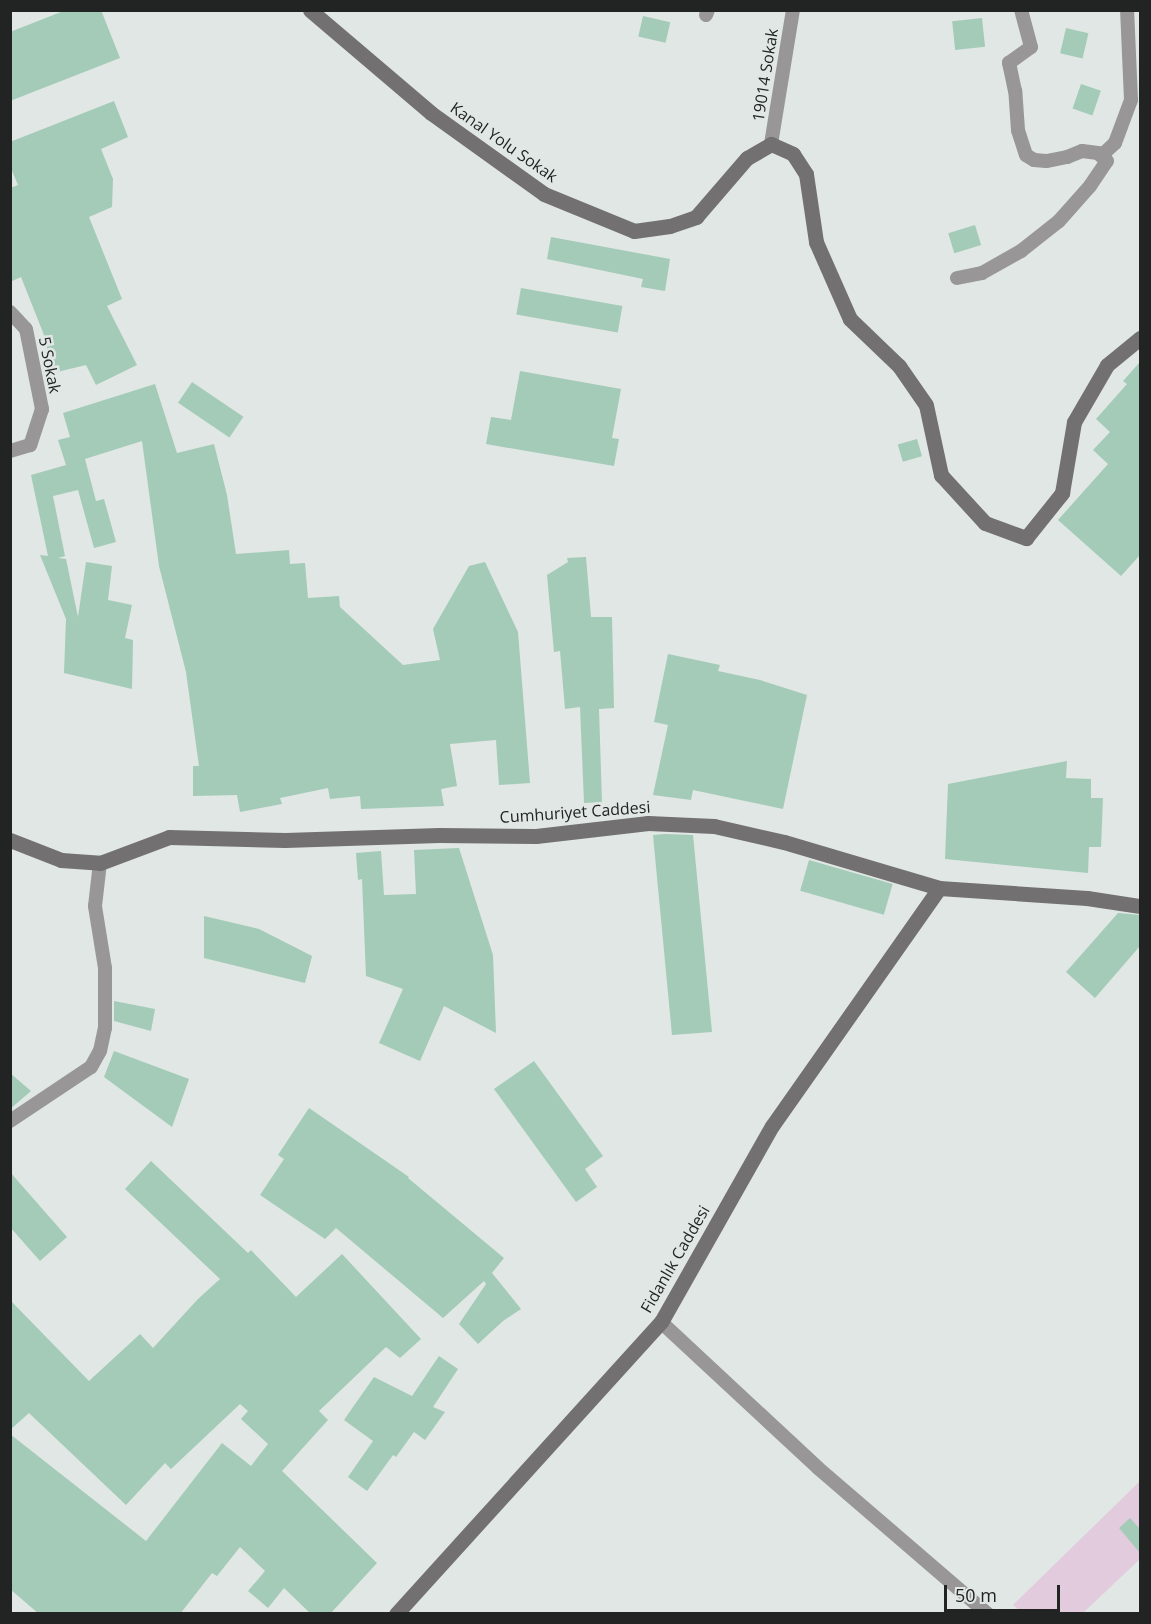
<!DOCTYPE html>
<html>
<head>
<meta charset="utf-8">
<style>
	body { margin:0 }
	#map { position:relative; width:1151px; height:1624px; overflow:hidden; background:#e0e7e4; font-family:"Open Sans",sans-serif }
	div>[style] { position:absolute }
	.green>* { inset:0; background:#e3cbde }
	.building>* { inset:0; background:#a3cbb8; transform-origin:0 0 }
	.street>* { height:14px; margin:-7px; padding:0 7px; transform-origin:7px; border-radius:7px; background:#989697 }
	.secondary>* { height:15px; margin:-7.5px; padding:0 7.5px; transform-origin:7.5px; border-radius:7.5px; background:#737072 }
	span { translate:-50% -50%; white-space:nowrap; text-align:center; line-height:1.15; -webkit-text-stroke:5px #e0e7e4; paint-order:stroke }
	.street-label { font-size:16px; color:#212423 }
	.frame { position:absolute; inset:0; border:12px solid #212423; pointer-events:none }
	.scale { position:absolute; left:944px; top:1585px; width:116px; height:27px; box-sizing:border-box; border:3px solid #212423; border-top:0; padding-left:8px; font-size:18px; line-height:21px; white-space:nowrap; color:#212423; -webkit-text-stroke:4px #e0e7e4; paint-order:stroke }
</style>
</head>
<body>
<div id="map">
	<div class="green">
		<i style="clip-path:polygon(1140px 1481px,1140px 1559px,1083px 1613px,1023px 1613px,1013px 1605px)"></i>
	</div>
	<div class="building">
		<i style="clip-path:polygon(66px 10px,101px 10px,120px 58px,10px 101px,10px 32px)"></i>
		<i style="left:643px;top:16px;width:28px;height:21px;rotate:13deg"></i>
		<i style="left:982px;top:18px;width:29px;height:30px;rotate:84deg"></i>
		<i style="left:1066px;top:28px;width:23px;height:26px;rotate:13deg"></i>
		<i style="left:1081px;top:84px;width:21px;height:26px;rotate:19deg"></i>
		<i style="clip-path:polygon(114px 101px,128px 137px,101px 149px,113px 179px,112px 207px,89px 217px,122px 299px,107px 306px,137px 365px,96px 385px,86px 365px,53px 373px,44px 335px,21px 277px,10px 282px,10px 188px,18px 185px,10px 166px,10px 142px)"></i>
		<i style="left:975px;top:225px;width:21px;height:28px;rotate:73deg"></i>
		<i style="clip-path:polygon(551px 237px,670px 259px,665px 291px,641px 287px,643px 279px,547px 259px)"></i>
		<i style="left:521px;top:288px;width:103px;height:27px;rotate:10deg"></i>
		<i style="clip-path:polygon(1140px 362px,1140px 555px,1121px 576px,1058px 520px,1108px 464px,1093px 450px,1110px 432px,1096px 419px,1127px 384px,1123px 381px)"></i>
		<i style="clip-path:polygon(520px 371px,621px 389px,612px 438px,619px 439px,614px 466px,486px 444px,491px 417px,511px 420px)"></i>
		<i style="left:192px;top:382px;width:62px;height:25px;rotate:34deg"></i>
		<i style="clip-path:polygon(155px 384px,177px 453px,214px 444px,227px 495px,236px 554px,289px 550px,290px 564px,305px 563px,308px 598px,339px 596px,340px 607px,403px 665px,440px 660px,433px 629px,469px 566px,485px 562px,518px 632px,530px 783px,499px 785px,496px 740px,450px 744px,457px 786px,441px 789px,444px 806px,361px 809px,360px 796px,330px 799px,328px 788px,280px 798px,282px 804px,240px 812px,237px 795px,193px 796px,193px 766px,199px 766px,186px 672px,159px 566px,142px 441px,85px 459px,96px 501px,104px 499px,116px 542px,94px 548px,78px 490px,53px 496px,65px 556px,58px 558px,66px 559px,78px 617px,86px 562px,112px 566px,108px 600px,132px 605px,125px 638px,133px 640px,132px 689px,64px 673px,66px 619px,40px 555px,48px 556px,31px 475px,66px 465px,58px 440px,70px 437px,63px 413px)"></i>
		<i style="left:917px;top:439px;width:18px;height:20px;rotate:74deg"></i>
		<i style="clip-path:polygon(586px 557px,591px 617px,612px 617px,614px 708px,599px 709px,602px 802px,584px 803px,580px 707px,565px 709px,560px 651px,554px 652px,547px 575px,568px 562px,567px 558px)"></i>
		<i style="clip-path:polygon(668px 654px,720px 665px,718px 671px,760px 680px,807px 695px,783px 809px,693px 790px,691px 800px,653px 795px,668px 725px,654px 722px)"></i>
		<i style="clip-path:polygon(1067px 761px,1066px 778px,1091px 779px,1091px 798px,1103px 798px,1101px 847px,1089px 847px,1088px 873px,945px 859px,948px 784px)"></i>
		<i style="clip-path:polygon(665px 834px,693px 835px,712px 1032px,672px 1035px,653px 835px)"></i>
		<i style="clip-path:polygon(459px 848px,493px 955px,496px 1033px,444px 1006px,420px 1061px,379px 1043px,403px 989px,366px 976px,362px 879px,358px 880px,356px 853px,381px 851px,384px 895px,416px 894px,414px 850px)"></i>
		<i style="left:809px;top:860px;width:87px;height:32px;rotate:16deg"></i>
		<i style="clip-path:polygon(1118px 913px,1140px 915px,1140px 946px,1095px 998px,1066px 972px)"></i>
		<i style="clip-path:polygon(204px 916px,259px 929px,312px 956px,305px 983px,204px 958px)"></i>
		<i style="clip-path:polygon(114px 1001px,155px 1009px,151px 1031px,114px 1021px)"></i>
		<i style="clip-path:polygon(114px 1051px,189px 1079px,172px 1127px,104px 1077px)"></i>
		<i style="clip-path:polygon(534px 1061px,603px 1156px,585px 1169px,597px 1187px,576px 1202px,494px 1089px)"></i>
		<i style="clip-path:polygon(10px 1073px,31px 1091px,10px 1109px)"></i>
		<i style="clip-path:polygon(309px 1108px,409px 1177px,408px 1178px,504px 1258px,492px 1273px,521px 1309px,503px 1321px,478px 1344px,459px 1324px,486px 1284px,484px 1281px,443px 1318px,336px 1228px,325px 1239px,260px 1195px,284px 1159px,278px 1155px)"></i>
		<i style="clip-path:polygon(151px 1161px,248px 1253px,251px 1250px,296px 1297px,342px 1254px,421px 1339px,400px 1358px,386px 1347px,319px 1411px,328px 1420px,282px 1471px,377px 1563px,330px 1614px,311px 1614px,284px 1588px,268px 1608px,248px 1591px,265px 1571px,240px 1547px,217px 1576px,212px 1573px,180px 1614px,39px 1614px,10px 1589px,10px 1434px,146px 1541px,222px 1443px,251px 1466px,268px 1444px,241px 1419px,248px 1411px,240px 1404px,171px 1469px,165px 1463px,126px 1505px,29px 1413px,10px 1430px,10px 1300px,89px 1381px,140px 1334px,153px 1348px,198px 1299px,220px 1279px,125px 1189px)"></i>
		<i style="clip-path:polygon(10px 1172px,67px 1237px,40px 1261px,10px 1227px)"></i>
		<i style="clip-path:polygon(439px 1356px,458px 1369px,433px 1407px,445px 1412px,425px 1440px,414px 1432px,396px 1457px,393px 1455px,367px 1491px,348px 1477px,373px 1441px,344px 1420px,374px 1377px,412px 1396px)"></i>
		<i style="clip-path:polygon(1130px 1518px,1140px 1529px,1140px 1553px,1119px 1528px)"></i>
	</div>
	<div class="street">
		<i style="left:706px;top:15px;width:5px;rotate:-68deg"></i>
		<i style="left:771px;top:144px;width:136px;rotate:-80.7deg"></i>
		<i style="left:1101px;top:156px;width:19px;rotate:-43deg"></i>
		<i style="left:1115px;top:143px;width:46px;rotate:-69.6deg"></i>
		<i style="left:1131px;top:100px;width:90px;rotate:-92.5deg"></i>
		<i style="left:957px;top:278px;width:25px;rotate:-11deg"></i>
		<i style="left:982px;top:273px;width:45px;rotate:-29.4deg"></i>
		<i style="left:1021px;top:251px;width:48px;rotate:-38.3deg"></i>
		<i style="left:1059px;top:221px;width:47px;rotate:-48.5deg"></i>
		<i style="left:1090px;top:186px;width:30px;rotate:-56deg"></i>
		<i style="left:1107px;top:161px;width:12px;rotate:-138deg"></i>
		<i style="left:1098px;top:153px;width:16px;rotate:-173deg"></i>
		<i style="left:1082px;top:151px;width:16px;rotate:158deg"></i>
		<i style="left:1067px;top:157px;width:21px;rotate:169deg"></i>
		<i style="left:1046px;top:161px;width:12px;rotate:-175deg"></i>
		<i style="left:1034px;top:160px;width:9px;rotate:-148deg"></i>
		<i style="left:1026px;top:155px;width:26px;rotate:-108deg"></i>
		<i style="left:1018px;top:130px;width:39px;rotate:-94deg"></i>
		<i style="left:1015px;top:91px;width:29px;rotate:-102deg"></i>
		<i style="left:1009px;top:63px;width:27px;rotate:-36deg"></i>
		<i style="left:1031px;top:47px;width:38px;rotate:-105deg"></i>
		<i style="left:10px;top:312px;width:23px;rotate:47deg"></i>
		<i style="left:26px;top:329px;width:82px;rotate:78.7deg"></i>
		<i style="left:42px;top:409px;width:38px;rotate:108deg"></i>
		<i style="left:30px;top:445px;width:21px;rotate:163deg"></i>
		<i style="left:10px;top:1121px;width:97px;rotate:-33.7deg"></i>
		<i style="left:91px;top:1067px;width:18px;rotate:-61deg"></i>
		<i style="left:100px;top:1051px;width:24px;rotate:-78deg"></i>
		<i style="left:105px;top:1028px;width:60px;rotate:-90deg"></i>
		<i style="left:105px;top:968px;width:63px;rotate:-99.2deg"></i>
		<i style="left:95px;top:906px;width:43px;rotate:-83.4deg"></i>
		<i style="left:661px;top:1322px;width:214px;rotate:42.9deg"></i>
		<i style="left:818px;top:1468px;width:224px;rotate:40.7deg"></i>
	</div>
	<div class="secondary">
		<i style="left:310px;top:10px;width:159px;rotate:40.4deg"></i>
		<i style="left:431px;top:113px;width:139px;rotate:35.6deg"></i>
		<i style="left:544px;top:194px;width:97px;rotate:22.3deg"></i>
		<i style="left:634px;top:231px;width:36px;rotate:-8deg"></i>
		<i style="left:670px;top:226px;width:28px;rotate:-19deg"></i>
		<i style="left:696px;top:217px;width:78px;rotate:-49.2deg"></i>
		<i style="left:747px;top:158px;width:28px;rotate:-30deg"></i>
		<i style="left:771px;top:144px;width:24px;rotate:24deg"></i>
		<i style="left:793px;top:154px;width:24px;rotate:57deg"></i>
		<i style="left:806px;top:174px;width:69px;rotate:81.6deg"></i>
		<i style="left:816px;top:242px;width:84px;rotate:66.2deg"></i>
		<i style="left:850px;top:319px;width:68px;rotate:43.8deg"></i>
		<i style="left:899px;top:366px;width:47px;rotate:55.3deg"></i>
		<i style="left:926px;top:405px;width:72px;rotate:77.9deg"></i>
		<i style="left:941px;top:475px;width:65px;rotate:47.5deg"></i>
		<i style="left:985px;top:523px;width:44px;rotate:20.1deg"></i>
		<i style="left:1026px;top:538px;width:58px;rotate:-51.3deg"></i>
		<i style="left:1062px;top:493px;width:72px;rotate:-80.4deg"></i>
		<i style="left:1074px;top:422px;width:66px;rotate:-59.9deg"></i>
		<i style="left:1107px;top:365px;width:43px;rotate:-39.3deg"></i>
		<i style="left:10px;top:840px;width:55px;rotate:21.4deg"></i>
		<i style="left:61px;top:860px;width:39px;rotate:4deg"></i>
		<i style="left:100px;top:863px;width:74px;rotate:-20.6deg"></i>
		<i style="left:169px;top:837px;width:116px;rotate:1.5deg"></i>
		<i style="left:285px;top:840px;width:154px;rotate:-1.9deg"></i>
		<i style="left:439px;top:835px;width:97px;rotate:0.6deg"></i>
		<i style="left:536px;top:836px;width:113px;rotate:-6.6deg"></i>
		<i style="left:648px;top:823px;width:66px;rotate:2.6deg"></i>
		<i style="left:714px;top:826px;width:72px;rotate:12.9deg"></i>
		<i style="left:784px;top:842px;width:162px;rotate:16.5deg"></i>
		<i style="left:939px;top:888px;width:148px;rotate:3.9deg"></i>
		<i style="left:1087px;top:898px;width:54px;rotate:8.6deg"></i>
		<i style="left:396px;top:1614px;width:394px;rotate:-47.8deg"></i>
		<i style="left:661px;top:1322px;width:225px;rotate:-60.5deg"></i>
		<i style="left:772px;top:1126px;width:291px;rotate:-54.9deg"></i>
	</div>
	<div class="street-label">
		<span style="left:765px;top:75px;rotate:-81deg">19014 Sokak</span>
		<span style="left:504px;top:142px;rotate:35deg">Kanal Yolu Sokak</span>
		<span style="left:50px;top:365px;rotate:79deg">5 Sokak</span>
		<span style="left:575px;top:812px;rotate:-4deg">Cumhuriyet Caddesi</span>
		<span style="left:675px;top:1259px;rotate:-60deg">Fidanlık Caddesi</span>
	</div>
	<div class="frame"></div>
	<div class="scale">50 m</div>
</div>
</body>
</html>
